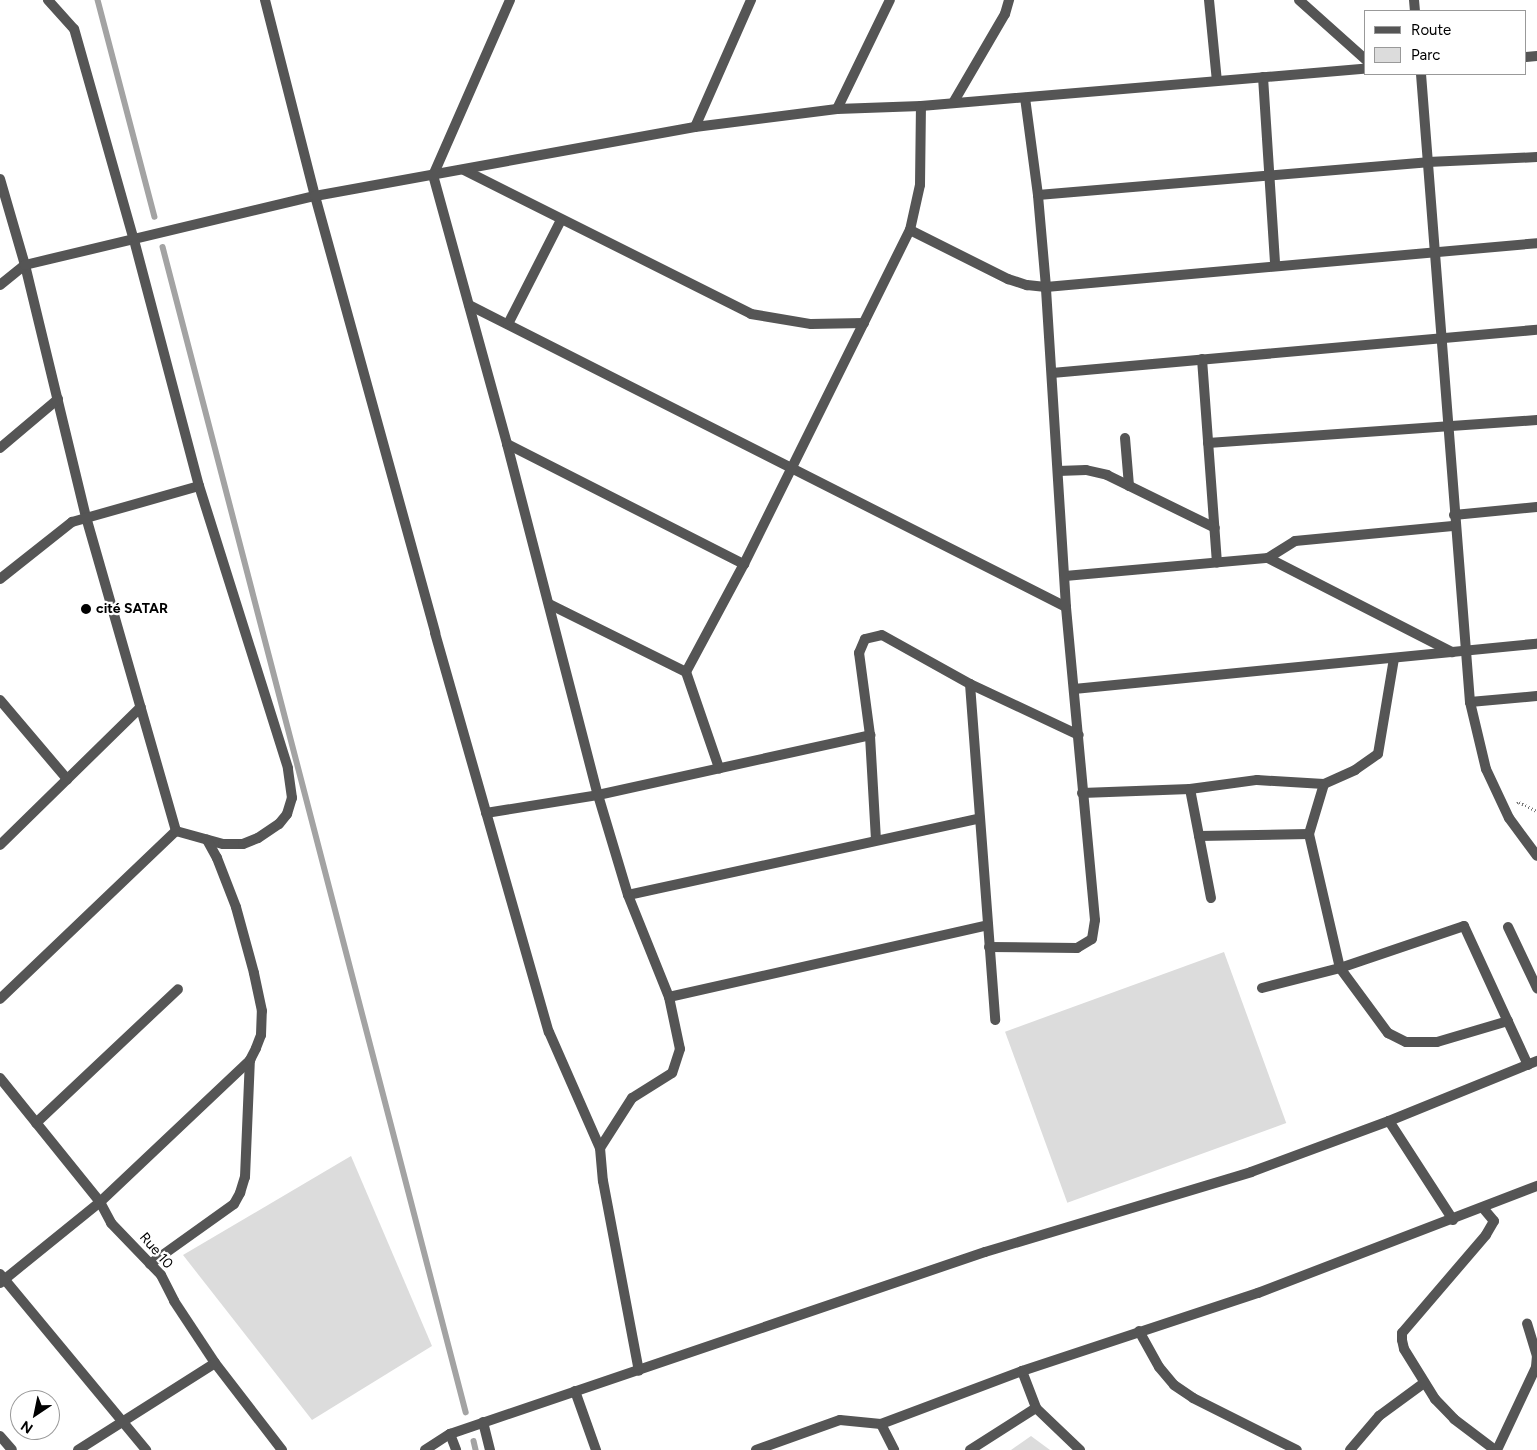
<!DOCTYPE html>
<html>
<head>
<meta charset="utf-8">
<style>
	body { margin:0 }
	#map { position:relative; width:1537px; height:1450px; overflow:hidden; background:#fff; font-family:Figtree,sans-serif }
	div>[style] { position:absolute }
	.green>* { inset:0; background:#dcdcdc; transform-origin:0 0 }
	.stream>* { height:5.5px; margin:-2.75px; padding:0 2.75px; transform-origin:2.75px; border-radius:2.75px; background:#a3a3a3 }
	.path>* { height:3px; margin-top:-1.5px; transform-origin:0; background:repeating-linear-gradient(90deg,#777 0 1px,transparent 0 3.5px) }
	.service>* { height:10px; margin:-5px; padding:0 5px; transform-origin:5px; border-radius:5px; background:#555 }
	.minor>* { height:10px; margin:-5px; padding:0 5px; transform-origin:5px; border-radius:5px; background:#555 }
	.tertiary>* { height:10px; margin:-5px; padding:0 5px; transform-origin:5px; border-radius:5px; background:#555 }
	.dots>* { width:14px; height:14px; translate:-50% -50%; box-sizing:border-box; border:2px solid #fff; border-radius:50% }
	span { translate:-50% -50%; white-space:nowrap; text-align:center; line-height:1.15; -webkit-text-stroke:4.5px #fff; paint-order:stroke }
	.poi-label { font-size:14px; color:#000; font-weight:700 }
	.left { translate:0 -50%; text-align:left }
	.street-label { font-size:14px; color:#000 }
	.legend { position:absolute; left:1364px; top:10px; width:162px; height:65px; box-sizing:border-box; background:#fff; border:1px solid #999; margin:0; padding:6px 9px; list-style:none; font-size:15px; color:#000 }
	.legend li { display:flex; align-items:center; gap:10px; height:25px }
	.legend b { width:25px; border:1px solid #999 }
	.north { position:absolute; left:10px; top:1390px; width:50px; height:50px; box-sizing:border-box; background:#fff; border:1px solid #999; border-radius:50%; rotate:214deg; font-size:14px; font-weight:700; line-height:20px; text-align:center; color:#000 }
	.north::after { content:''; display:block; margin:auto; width:18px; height:22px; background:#000; clip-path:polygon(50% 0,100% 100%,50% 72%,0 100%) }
</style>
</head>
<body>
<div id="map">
	<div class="green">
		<i style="left:1224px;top:952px;width:182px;height:233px;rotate:70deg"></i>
		<i style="clip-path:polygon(351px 1156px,432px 1346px,312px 1420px,183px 1255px)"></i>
		<i style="clip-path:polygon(1031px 1436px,1050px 1450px,1011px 1450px)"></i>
	</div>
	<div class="stream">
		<i style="left:98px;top:0;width:224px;rotate:75.3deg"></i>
		<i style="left:163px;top:247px;width:1204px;rotate:75.42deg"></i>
		<i style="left:474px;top:1441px;width:9px;rotate:77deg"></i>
	</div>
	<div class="path">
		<i style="left:1517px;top:803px;width:2px;rotate:-27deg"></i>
		<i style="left:1519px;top:802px;width:20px;rotate:27deg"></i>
	</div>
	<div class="service">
		<i style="left:1470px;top:702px;width:67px;rotate:-5.1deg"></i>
		<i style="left:1508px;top:927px;width:68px;rotate:64.6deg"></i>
	</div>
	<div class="minor">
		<i style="left:265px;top:0;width:202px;rotate:75.7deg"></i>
		<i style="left:315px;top:196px;width:453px;rotate:74.6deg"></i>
		<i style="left:435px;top:633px;width:415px;rotate:74.1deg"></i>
		<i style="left:549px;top:1032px;width:127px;rotate:66.3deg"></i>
		<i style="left:510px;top:0;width:191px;rotate:113.7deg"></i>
		<i style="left:433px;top:175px;width:279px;rotate:74.6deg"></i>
		<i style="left:507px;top:444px;width:363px;rotate:75.5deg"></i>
		<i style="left:598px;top:795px;width:104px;rotate:73.3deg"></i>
		<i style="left:628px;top:895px;width:110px;rotate:68.1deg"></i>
		<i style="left:669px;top:997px;width:53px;rotate:78.1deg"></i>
		<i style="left:680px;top:1049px;width:25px;rotate:108deg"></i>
		<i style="left:672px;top:1073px;width:47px;rotate:148deg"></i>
		<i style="left:632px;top:1098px;width:59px;rotate:122.6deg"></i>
		<i style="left:600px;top:1148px;width:33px;rotate:85deg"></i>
		<i style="left:603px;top:1181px;width:193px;rotate:79.3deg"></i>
		<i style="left:1209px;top:0;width:81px;rotate:84.4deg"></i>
		<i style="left:1299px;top:0;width:90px;rotate:41.8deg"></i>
		<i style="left:1526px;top:57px;width:11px;rotate:-5deg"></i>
		<i style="left:1263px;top:77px;width:188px;rotate:86.3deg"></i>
		<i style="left:953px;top:103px;width:103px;rotate:-59.7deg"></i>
		<i style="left:1005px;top:14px;width:15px;rotate:-74deg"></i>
		<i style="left:837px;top:109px;width:121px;rotate:-64.1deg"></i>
		<i style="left:695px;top:127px;width:139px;rotate:-66.2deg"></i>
		<i style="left:464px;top:170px;width:321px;rotate:26.6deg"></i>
		<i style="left:751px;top:314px;width:61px;rotate:9.5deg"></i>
		<i style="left:811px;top:324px;width:53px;rotate:-1.1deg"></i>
		<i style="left:0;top:179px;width:90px;rotate:73.8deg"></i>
		<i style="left:25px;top:265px;width:259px;rotate:76.4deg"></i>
		<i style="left:86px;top:517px;width:327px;rotate:74deg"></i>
		<i style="left:1038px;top:195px;width:391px;rotate:-4.8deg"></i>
		<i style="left:1428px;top:162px;width:109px;rotate:-2.6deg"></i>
		<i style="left:910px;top:230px;width:110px;rotate:26.6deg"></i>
		<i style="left:1008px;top:279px;width:20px;rotate:18deg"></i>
		<i style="left:1027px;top:285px;width:19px;rotate:6deg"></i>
		<i style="left:1046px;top:287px;width:493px;rotate:-5.1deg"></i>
		<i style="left:0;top:285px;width:32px;rotate:-39deg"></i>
		<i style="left:25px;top:265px;width:298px;rotate:-13.4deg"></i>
		<i style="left:315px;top:196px;width:386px;rotate:-10.3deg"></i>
		<i style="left:695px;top:127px;width:143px;rotate:-7.2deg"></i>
		<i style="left:837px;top:109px;width:84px;rotate:-2deg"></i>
		<i style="left:921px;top:106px;width:447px;rotate:-4.8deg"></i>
		<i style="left:469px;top:305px;width:669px;rotate:26.83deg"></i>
		<i style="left:508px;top:324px;width:117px;rotate:-63deg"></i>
		<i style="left:1202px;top:359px;width:204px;rotate:85.8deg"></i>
		<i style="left:1052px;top:373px;width:487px;rotate:-5.1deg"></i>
		<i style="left:1125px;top:438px;width:48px;rotate:85.2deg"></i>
		<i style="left:1208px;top:443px;width:330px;rotate:-4deg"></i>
		<i style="left:507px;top:444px;width:266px;rotate:26.9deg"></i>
		<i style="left:0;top:448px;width:76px;rotate:-40.2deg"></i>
		<i style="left:1058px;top:471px;width:28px;rotate:-2deg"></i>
		<i style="left:1086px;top:470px;width:22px;rotate:13deg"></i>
		<i style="left:1107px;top:475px;width:120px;rotate:26.1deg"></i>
		<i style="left:1454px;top:515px;width:83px;rotate:-5.5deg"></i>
		<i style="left:1268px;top:558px;width:207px;rotate:27.1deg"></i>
		<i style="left:1065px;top:576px;width:204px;rotate:-5.1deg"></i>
		<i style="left:1268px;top:558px;width:32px;rotate:-32deg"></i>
		<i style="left:1295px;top:541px;width:161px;rotate:-5.4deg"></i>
		<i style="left:0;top:579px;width:92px;rotate:-38.4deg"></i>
		<i style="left:72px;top:522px;width:132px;rotate:-15.8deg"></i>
		<i style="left:549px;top:604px;width:153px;rotate:26.4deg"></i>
		<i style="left:686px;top:672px;width:102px;rotate:71deg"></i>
		<i style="left:686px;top:672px;width:123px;rotate:-61.8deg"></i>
		<i style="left:744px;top:564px;width:373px;rotate:-63.6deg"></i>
		<i style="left:910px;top:230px;width:46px;rotate:-77.5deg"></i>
		<i style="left:920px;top:185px;width:79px;rotate:-89.3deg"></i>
		<i style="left:970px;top:684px;width:337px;rotate:85.7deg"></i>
		<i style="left:1074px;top:689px;width:465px;rotate:-5.6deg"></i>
		<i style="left:0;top:700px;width:104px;rotate:49.7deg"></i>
		<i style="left:1324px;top:784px;width:52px;rotate:106.7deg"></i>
		<i style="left:1309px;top:834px;width:138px;rotate:77deg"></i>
		<i style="left:1340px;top:968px;width:81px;rotate:53.6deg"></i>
		<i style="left:1388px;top:1033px;width:20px;rotate:27deg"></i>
		<i style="left:1406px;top:1042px;width:31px"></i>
		<i style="left:1437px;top:1042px;width:74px;rotate:-16.5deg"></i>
		<i style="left:1190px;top:789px;width:111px;rotate:79.1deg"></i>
		<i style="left:1082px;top:793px;width:108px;rotate:-2.1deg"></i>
		<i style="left:1190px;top:789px;width:68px;rotate:-7.7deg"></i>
		<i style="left:1257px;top:780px;width:67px;rotate:3.4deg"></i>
		<i style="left:1324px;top:784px;width:34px;rotate:-24deg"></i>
		<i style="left:1355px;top:770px;width:28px;rotate:-35deg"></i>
		<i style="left:1378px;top:754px;width:97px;rotate:-80.5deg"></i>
		<i style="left:486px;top:813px;width:113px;rotate:-9.1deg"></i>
		<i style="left:598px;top:795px;width:279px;rotate:-12.4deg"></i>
		<i style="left:1199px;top:836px;width:110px;rotate:-1deg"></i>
		<i style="left:876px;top:840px;width:105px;rotate:-93.3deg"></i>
		<i style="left:870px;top:735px;width:83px;rotate:-97.6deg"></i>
		<i style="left:859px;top:653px;width:15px;rotate:-67deg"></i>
		<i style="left:865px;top:639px;width:17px;rotate:-13deg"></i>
		<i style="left:882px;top:635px;width:101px;rotate:29.1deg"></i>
		<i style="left:970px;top:684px;width:120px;rotate:25.1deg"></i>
		<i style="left:0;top:845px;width:197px;rotate:-44.4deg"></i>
		<i style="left:628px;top:895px;width:360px;rotate:-12.3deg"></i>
		<i style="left:989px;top:947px;width:88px;rotate:0.7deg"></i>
		<i style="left:1077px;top:948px;width:17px;rotate:-31deg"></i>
		<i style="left:1092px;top:939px;width:19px;rotate:-81deg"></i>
		<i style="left:1095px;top:920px;width:314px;rotate:-95.3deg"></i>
		<i style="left:1066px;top:607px;width:321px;rotate:-93.6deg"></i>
		<i style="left:1046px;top:287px;width:92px;rotate:-95deg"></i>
		<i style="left:1038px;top:195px;width:98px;rotate:-97.6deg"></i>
		<i style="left:1262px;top:988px;width:81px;rotate:-14.4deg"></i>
		<i style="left:1340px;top:968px;width:131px;rotate:-18.7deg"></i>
		<i style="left:1464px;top:926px;width:153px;rotate:65.3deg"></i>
		<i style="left:669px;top:997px;width:327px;rotate:-12.7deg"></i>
		<i style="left:0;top:999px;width:243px;rotate:-43.7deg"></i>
		<i style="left:176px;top:831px;width:49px;rotate:15.5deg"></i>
		<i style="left:223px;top:844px;width:20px"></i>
		<i style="left:243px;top:844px;width:16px;rotate:-22deg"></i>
		<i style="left:258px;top:838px;width:25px;rotate:-34deg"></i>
		<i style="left:279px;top:824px;width:13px;rotate:-51deg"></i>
		<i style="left:287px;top:814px;width:17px;rotate:-73deg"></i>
		<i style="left:292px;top:798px;width:30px;rotate:-98deg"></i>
		<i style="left:288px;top:768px;width:296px;rotate:-107.5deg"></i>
		<i style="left:199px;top:486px;width:258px;rotate:-104.8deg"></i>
		<i style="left:133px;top:237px;width:216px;rotate:-105.8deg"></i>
		<i style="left:74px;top:29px;width:39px;rotate:-132deg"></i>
		<i style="left:0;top:1078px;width:159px;rotate:51.1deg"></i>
		<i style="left:100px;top:1202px;width:24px;rotate:62deg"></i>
		<i style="left:111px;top:1223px;width:72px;rotate:46.1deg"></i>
		<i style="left:161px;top:1275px;width:29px;rotate:63deg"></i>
		<i style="left:174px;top:1301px;width:74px;rotate:56.5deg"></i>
		<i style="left:215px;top:1363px;width:110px;rotate:52.4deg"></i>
		<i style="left:1389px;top:1121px;width:118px;rotate:57.1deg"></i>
		<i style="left:36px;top:1123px;width:195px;rotate:-43.3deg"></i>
		<i style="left:1483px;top:1208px;width:17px;rotate:50deg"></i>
		<i style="left:1494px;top:1221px;width:16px;rotate:120deg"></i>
		<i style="left:1486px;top:1235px;width:129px;rotate:130.6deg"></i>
		<i style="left:1402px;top:1333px;width:7px;rotate:90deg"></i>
		<i style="left:1402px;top:1340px;width:9px;rotate:77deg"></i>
		<i style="left:1404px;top:1349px;width:59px;rotate:58.2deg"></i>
		<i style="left:1435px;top:1399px;width:28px;rotate:46deg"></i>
		<i style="left:1454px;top:1419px;width:51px;rotate:37.1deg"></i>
		<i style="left:150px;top:1264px;width:103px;rotate:-35.5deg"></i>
		<i style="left:234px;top:1204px;width:13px;rotate:-61deg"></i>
		<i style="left:240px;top:1193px;width:17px;rotate:-73deg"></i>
		<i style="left:245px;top:1177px;width:117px;rotate:-87.6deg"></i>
		<i style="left:0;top:1274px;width:229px;rotate:50.3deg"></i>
		<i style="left:0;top:1283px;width:129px;rotate:-39deg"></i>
		<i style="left:100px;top:1202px;width:207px;rotate:-43.4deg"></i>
		<i style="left:250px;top:1060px;width:13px;rotate:-63deg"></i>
		<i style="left:256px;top:1048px;width:14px;rotate:-69deg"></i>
		<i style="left:261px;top:1035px;width:24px;rotate:-88deg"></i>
		<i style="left:262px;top:1011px;width:39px;rotate:-102deg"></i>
		<i style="left:254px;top:973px;width:68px;rotate:-105.3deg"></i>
		<i style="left:236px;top:907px;width:53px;rotate:-111.2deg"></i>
		<i style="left:217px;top:858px;width:21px;rotate:-119deg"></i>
		<i style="left:1139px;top:1331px;width:41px;rotate:60.9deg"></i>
		<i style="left:1159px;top:1367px;width:23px;rotate:50deg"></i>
		<i style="left:1174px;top:1385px;width:23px;rotate:34deg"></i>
		<i style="left:1193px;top:1398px;width:116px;rotate:26.6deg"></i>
		<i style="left:1022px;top:1371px;width:40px;rotate:69deg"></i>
		<i style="left:1036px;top:1408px;width:61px;rotate:43.7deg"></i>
		<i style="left:575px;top:1391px;width:63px;rotate:70.4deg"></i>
		<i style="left:483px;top:1422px;width:29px;rotate:76deg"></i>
		<i style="left:881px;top:1424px;width:29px;rotate:63deg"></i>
		<i style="left:450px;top:1434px;width:17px;rotate:69deg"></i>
		<i style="left:0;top:1436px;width:18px;rotate:49deg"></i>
		<i style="left:78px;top:1450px;width:162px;rotate:-32.4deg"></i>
		<i style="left:756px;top:1450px;width:89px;rotate:-19.7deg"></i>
		<i style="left:840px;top:1420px;width:41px;rotate:5.6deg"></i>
		<i style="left:881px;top:1424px;width:151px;rotate:-20.6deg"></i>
		<i style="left:1022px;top:1371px;width:249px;rotate:-18.3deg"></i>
		<i style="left:1258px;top:1293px;width:299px;rotate:-21deg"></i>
		<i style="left:970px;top:1450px;width:78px;rotate:-32.5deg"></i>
		<i style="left:1350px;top:1450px;width:45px;rotate:-49.5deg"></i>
		<i style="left:1379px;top:1416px;width:56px;rotate:-36.3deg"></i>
		<i style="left:1497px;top:1450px;width:92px;rotate:-64.8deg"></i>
		<i style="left:1536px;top:1367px;width:11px;rotate:-85deg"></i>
		<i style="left:1537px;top:1356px;width:34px;rotate:-107deg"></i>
	</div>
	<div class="tertiary">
		<i style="left:1414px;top:0;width:11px;rotate:85deg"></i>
		<i style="left:1421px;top:74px;width:630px;rotate:85.54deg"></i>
		<i style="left:1470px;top:702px;width:69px;rotate:76.6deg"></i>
		<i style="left:1486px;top:769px;width:54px;rotate:64.9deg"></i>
		<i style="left:1509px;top:818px;width:47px;rotate:53.6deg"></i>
		<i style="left:425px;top:1450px;width:30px;rotate:-33deg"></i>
		<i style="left:450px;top:1434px;width:565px;rotate:-18.79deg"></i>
		<i style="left:985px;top:1252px;width:278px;rotate:-16.7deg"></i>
		<i style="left:1251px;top:1172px;width:147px;rotate:-20.3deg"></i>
		<i style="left:1389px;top:1121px;width:160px;rotate:-22.1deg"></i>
	</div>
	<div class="dots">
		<i style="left:86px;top:609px;background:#000"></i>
	</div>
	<div class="poi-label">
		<span class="left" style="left:96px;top:609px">cité SATAR</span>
	</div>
	<div class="street-label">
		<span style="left:156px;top:1251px;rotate:49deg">Rue 10</span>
	</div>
	<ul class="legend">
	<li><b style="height:6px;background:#555"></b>Route</li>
	<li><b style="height:14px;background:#dcdcdc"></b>Parc</li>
	</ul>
	<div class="north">N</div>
</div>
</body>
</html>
